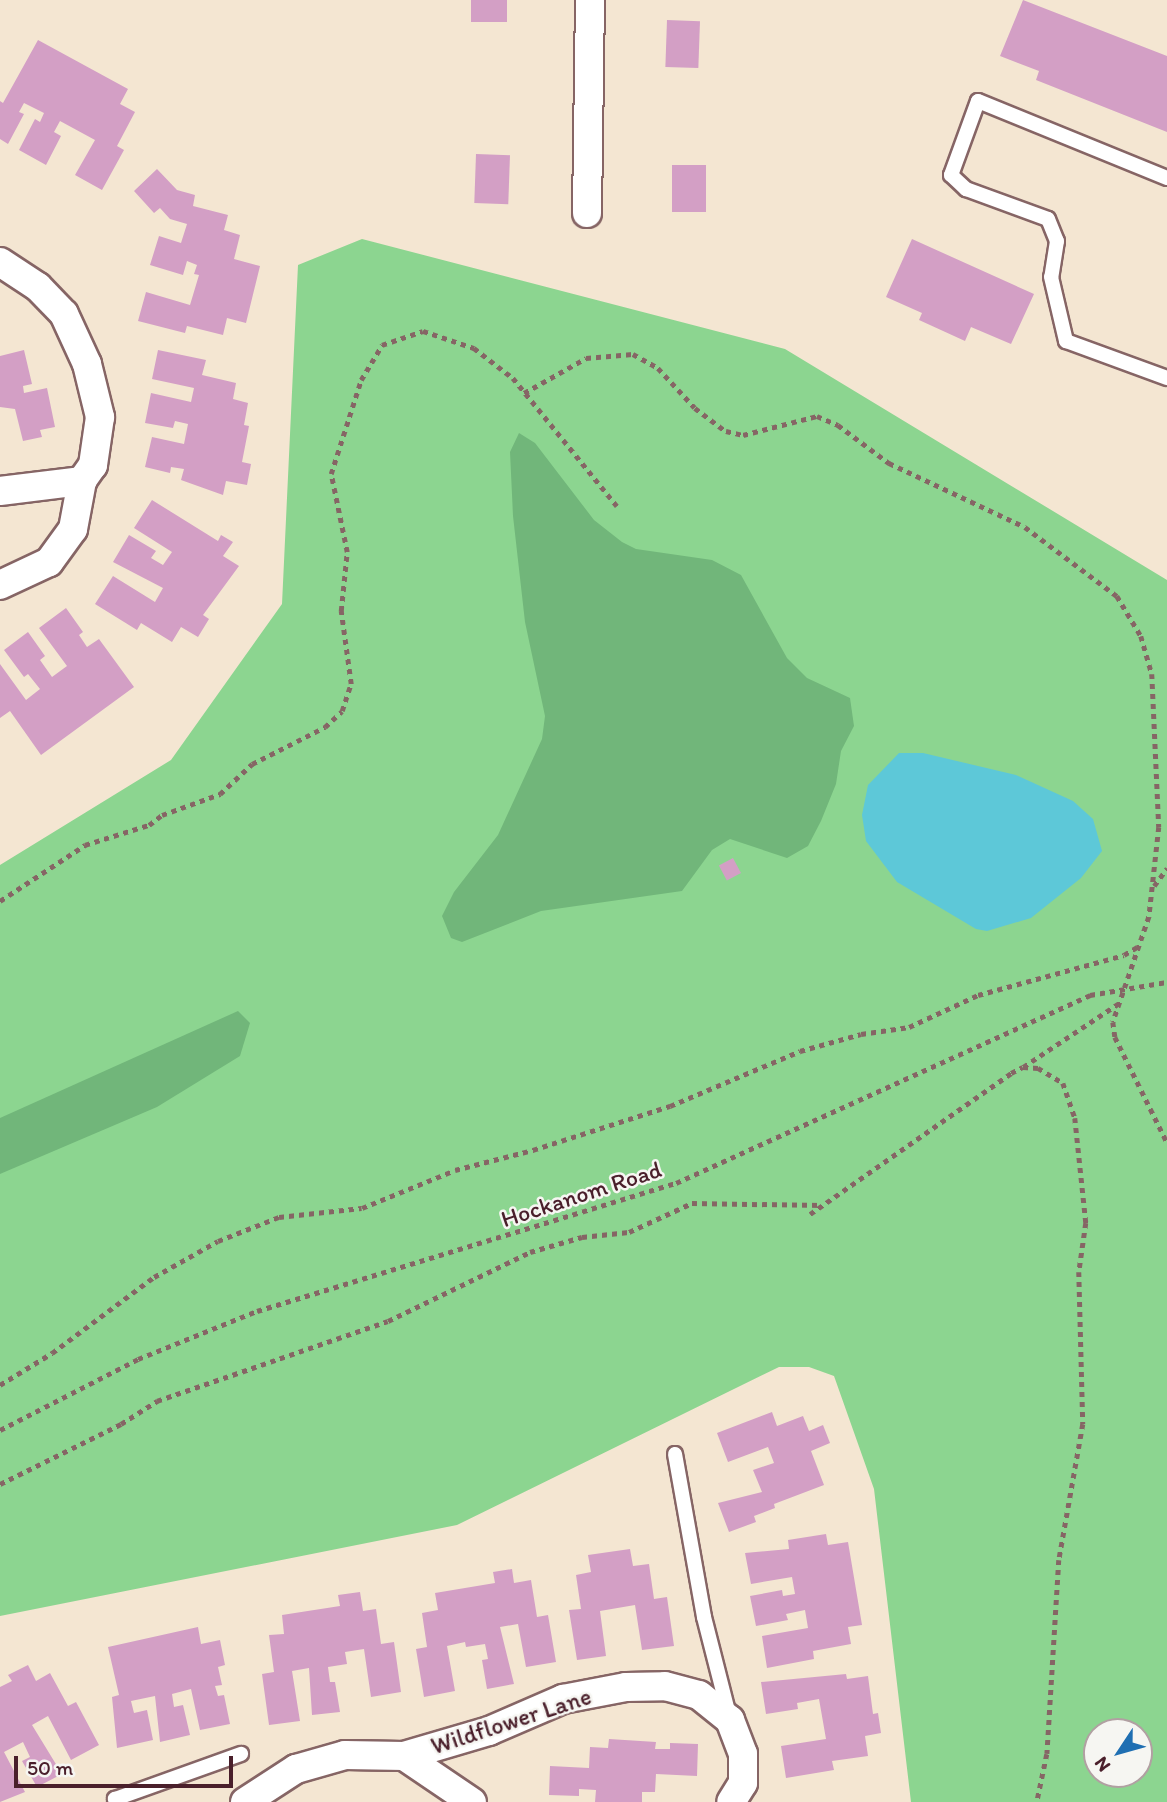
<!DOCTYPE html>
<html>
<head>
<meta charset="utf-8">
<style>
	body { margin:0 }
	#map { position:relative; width:1167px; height:1802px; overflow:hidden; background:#f4e6d2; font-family:Itim,sans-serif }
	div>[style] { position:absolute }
	.green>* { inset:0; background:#8cd590 }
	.forest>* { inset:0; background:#71b67a }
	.water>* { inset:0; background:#5dc8d8 }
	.building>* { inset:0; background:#d39fc5; transform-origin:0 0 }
	.path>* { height:4.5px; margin-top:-2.25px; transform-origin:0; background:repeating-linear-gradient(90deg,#866565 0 5px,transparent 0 10px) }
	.roads { filter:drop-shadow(2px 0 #866565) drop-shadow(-2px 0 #866565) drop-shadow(0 2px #866565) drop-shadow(0 -2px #866565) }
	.lane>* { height:14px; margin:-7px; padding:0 7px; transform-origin:7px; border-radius:7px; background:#fff }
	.street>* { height:28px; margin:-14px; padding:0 14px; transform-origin:14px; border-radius:14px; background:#fff }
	span { translate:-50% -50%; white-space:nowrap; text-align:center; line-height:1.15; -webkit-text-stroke:5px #f6f6f2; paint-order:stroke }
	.street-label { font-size:24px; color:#4a1f2b }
	.north { position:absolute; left:1083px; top:1718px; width:70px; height:70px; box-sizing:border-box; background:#f6f6f2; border:2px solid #b1a0a2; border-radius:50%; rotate:234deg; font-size:19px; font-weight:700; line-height:28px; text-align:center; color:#4a1f2b }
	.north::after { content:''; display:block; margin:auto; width:24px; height:32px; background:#1f6fb2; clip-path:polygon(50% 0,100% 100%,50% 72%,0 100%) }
	.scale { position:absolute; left:14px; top:1756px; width:219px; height:32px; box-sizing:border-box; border:4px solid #4a1f2b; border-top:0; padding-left:9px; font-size:21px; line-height:24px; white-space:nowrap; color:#4a1f2b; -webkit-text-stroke:5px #f6f6f2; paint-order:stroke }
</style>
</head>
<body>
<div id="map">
	<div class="green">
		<i style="clip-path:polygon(evenodd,362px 239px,785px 349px,1167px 580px,1167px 1802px,911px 1802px,874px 1489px,834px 1376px,809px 1367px,779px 1367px,457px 1525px,0 1616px,0 865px,171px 760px,282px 604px,298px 265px,362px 239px,1097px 1732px,1139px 1732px,1139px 1774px,1097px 1774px,1097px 1732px)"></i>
	</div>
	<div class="forest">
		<i style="clip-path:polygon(519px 433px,535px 443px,594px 520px,622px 542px,636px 549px,712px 560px,741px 575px,787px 658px,807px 678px,850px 698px,854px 726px,841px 751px,836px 784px,821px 821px,808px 846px,787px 858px,730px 839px,712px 850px,682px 891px,541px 911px,462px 942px,451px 938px,442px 916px,454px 892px,498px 835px,542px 739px,545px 716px,525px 622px,513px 516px,510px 452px)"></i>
		<i style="clip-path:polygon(238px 1011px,250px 1023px,240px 1056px,157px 1107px,0 1174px,0 1118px)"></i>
	</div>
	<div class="water">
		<i style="clip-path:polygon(899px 753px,923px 753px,1016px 775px,1073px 801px,1093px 819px,1102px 851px,1081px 878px,1031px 918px,987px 931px,976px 929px,897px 882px,866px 841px,862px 815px,868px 785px)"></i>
	</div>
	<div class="building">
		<i style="left:471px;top:0;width:36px;height:22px"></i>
		<i style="clip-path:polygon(1023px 0,1167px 56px,1167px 132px,1036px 80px,1039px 71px,1000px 56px)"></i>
		<i style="left:667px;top:20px;width:33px;height:47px;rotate:2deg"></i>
		<i style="clip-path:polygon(38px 40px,128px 89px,120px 104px,135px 112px,117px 146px,124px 150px,102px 190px,75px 175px,95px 140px,60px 121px,54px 132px,61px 136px,46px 165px,19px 150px,35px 119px,40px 122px,44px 113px,24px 103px,19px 112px,24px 114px,8px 144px,0 139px,0 101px,3px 103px)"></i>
		<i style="left:476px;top:154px;width:34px;height:49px;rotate:2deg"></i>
		<i style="left:706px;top:165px;width:47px;height:34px;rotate:90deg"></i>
		<i style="clip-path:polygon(157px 169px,177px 190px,195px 195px,193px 206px,228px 215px,224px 230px,240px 235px,234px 259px,260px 266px,246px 323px,227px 318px,223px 335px,187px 326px,185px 333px,138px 321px,146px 292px,190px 305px,199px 275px,194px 274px,197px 265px,187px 261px,183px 275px,150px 265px,159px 236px,181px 243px,187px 224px,170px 219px,160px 208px,154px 213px,134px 191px)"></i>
		<i style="clip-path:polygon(912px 239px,1034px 294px,1011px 344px,971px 327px,965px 341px,919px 320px,922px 313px,886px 297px)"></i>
		<i style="clip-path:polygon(24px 350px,32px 384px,23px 386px,24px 393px,47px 388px,55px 427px,40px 430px,42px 437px,23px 441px,15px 409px,0 407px,0 356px)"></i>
		<i style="clip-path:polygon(158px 350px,206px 360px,202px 375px,236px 383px,233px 399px,248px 403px,244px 425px,249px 426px,242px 462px,251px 464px,247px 485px,226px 481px,223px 495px,181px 480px,184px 469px,171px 467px,170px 473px,145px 467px,152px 437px,184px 444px,188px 424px,175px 421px,173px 428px,145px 423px,151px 393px,191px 402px,194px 388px,152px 379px)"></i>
		<i style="clip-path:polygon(152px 500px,218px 541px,221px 535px,233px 542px,223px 556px,239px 566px,203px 615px,209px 619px,198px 637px,181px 627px,172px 642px,141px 623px,137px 630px,95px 604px,113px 576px,155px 602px,163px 588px,113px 562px,129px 535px,156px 551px,151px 558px,163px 565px,172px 552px,134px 528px)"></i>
		<i style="clip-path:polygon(66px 608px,83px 632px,79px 635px,87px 647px,99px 639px,134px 687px,41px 755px,10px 711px,0 718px,0 664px,26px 700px,40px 689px,28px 674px,24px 677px,4px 650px,28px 632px,45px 656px,40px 660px,52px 677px,67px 666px,39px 628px)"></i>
		<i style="left:733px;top:858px;width:17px;height:16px;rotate:62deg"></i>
		<i style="clip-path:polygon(772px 1412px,777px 1426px,803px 1416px,809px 1431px,823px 1425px,830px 1443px,811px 1451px,824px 1485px,774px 1504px,775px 1508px,754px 1516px,756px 1522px,729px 1532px,718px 1503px,762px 1492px,753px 1470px,774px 1463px,768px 1447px,728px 1462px,717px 1433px)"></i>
		<i style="clip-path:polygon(826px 1534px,828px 1545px,848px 1542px,862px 1625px,848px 1627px,851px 1644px,813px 1651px,814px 1659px,767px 1668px,762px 1636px,808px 1628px,805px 1610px,786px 1614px,788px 1620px,756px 1626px,750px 1596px,782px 1590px,783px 1596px,795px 1594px,792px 1577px,751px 1584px,745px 1553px,789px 1549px,788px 1540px)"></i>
		<i style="clip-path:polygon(630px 1549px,633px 1566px,649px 1564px,654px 1599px,667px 1597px,674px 1646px,642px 1650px,635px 1605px,600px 1611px,606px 1656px,577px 1660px,569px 1610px,581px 1609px,576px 1575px,591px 1572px,588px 1555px)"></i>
		<i style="clip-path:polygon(512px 1569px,514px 1583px,531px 1580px,537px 1617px,548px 1615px,556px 1662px,526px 1667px,518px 1624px,500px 1627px,514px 1684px,487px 1689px,482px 1660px,488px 1659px,485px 1644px,466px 1647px,465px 1642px,447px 1646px,455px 1691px,424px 1697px,416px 1649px,427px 1647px,422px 1613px,438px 1610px,435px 1593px,495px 1583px,493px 1572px)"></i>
		<i style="clip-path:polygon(360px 1592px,363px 1611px,376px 1609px,381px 1644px,394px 1642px,401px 1692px,371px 1697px,364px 1649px,345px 1652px,347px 1664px,328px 1667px,330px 1682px,335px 1682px,340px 1712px,312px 1715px,309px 1668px,292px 1671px,300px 1721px,269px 1725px,262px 1674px,274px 1672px,269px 1635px,284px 1634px,282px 1615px,340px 1606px,338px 1595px)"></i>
		<i style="clip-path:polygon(198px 1627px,201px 1644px,220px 1640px,225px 1665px,218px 1667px,222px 1685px,215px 1686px,218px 1696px,224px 1695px,230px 1724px,200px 1730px,191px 1689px,172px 1694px,174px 1707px,183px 1705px,190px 1735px,160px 1742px,155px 1696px,131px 1701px,134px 1713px,147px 1710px,153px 1740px,117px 1748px,112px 1697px,119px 1695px,108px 1647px)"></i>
		<i style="clip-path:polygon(28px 1665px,36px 1681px,50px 1673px,68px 1706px,76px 1702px,99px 1745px,71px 1760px,48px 1716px,32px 1725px,62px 1774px,37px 1787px,22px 1761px,30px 1757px,23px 1742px,4px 1752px,25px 1792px,0 1802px,0 1687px,12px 1681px,8px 1675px)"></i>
		<i style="clip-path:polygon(846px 1674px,847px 1679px,868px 1676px,873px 1714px,878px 1713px,881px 1733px,865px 1736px,868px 1756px,832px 1761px,834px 1770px,786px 1778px,781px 1746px,826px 1739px,819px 1699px,797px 1703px,798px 1709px,766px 1714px,761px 1682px)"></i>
		<i style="clip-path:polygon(609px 1739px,656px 1742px,655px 1749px,670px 1749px,670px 1743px,698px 1744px,697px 1776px,656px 1774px,655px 1792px,642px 1792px,642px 1802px,595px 1802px,596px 1790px,579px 1789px,579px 1796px,549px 1795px,550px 1766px,589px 1768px,590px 1747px,608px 1748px)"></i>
	</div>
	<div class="path">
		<i style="left:524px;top:393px;width:71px;rotate:-29.4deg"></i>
		<i style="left:586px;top:358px;width:47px;rotate:-4.9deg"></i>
		<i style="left:633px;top:354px;width:29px;rotate:29deg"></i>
		<i style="left:658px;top:368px;width:54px;rotate:47.2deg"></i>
		<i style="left:695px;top:408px;width:39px;rotate:37deg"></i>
		<i style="left:726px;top:431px;width:17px;rotate:13deg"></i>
		<i style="left:743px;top:435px;width:76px;rotate:-14.4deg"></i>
		<i style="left:817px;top:416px;width:23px;rotate:23deg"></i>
		<i style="left:838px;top:425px;width:64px;rotate:36.7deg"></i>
		<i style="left:889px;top:463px;width:150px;rotate:25.2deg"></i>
		<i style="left:1025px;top:527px;width:115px;rotate:36.9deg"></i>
		<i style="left:1117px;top:596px;width:47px;rotate:59deg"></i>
		<i style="left:1141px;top:636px;width:40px;rotate:74deg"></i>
		<i style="left:1152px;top:674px;width:153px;rotate:87.4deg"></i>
		<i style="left:1159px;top:827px;width:91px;rotate:96.3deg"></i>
		<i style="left:1149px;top:917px;width:111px;rotate:108.9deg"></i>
		<i style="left:1113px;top:1022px;width:15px;rotate:82deg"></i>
		<i style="left:1115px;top:1037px;width:117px;rotate:63.7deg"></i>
		<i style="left:1154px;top:886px;width:22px;rotate:-54deg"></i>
		<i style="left:0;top:901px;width:102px;rotate:-33.4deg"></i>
		<i style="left:85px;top:845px;width:67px;rotate:-17.4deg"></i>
		<i style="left:149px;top:825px;width:16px;rotate:-38deg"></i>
		<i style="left:162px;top:815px;width:62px;rotate:-19.9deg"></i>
		<i style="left:220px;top:794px;width:44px;rotate:-43.2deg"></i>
		<i style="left:252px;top:764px;width:82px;rotate:-26.9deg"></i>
		<i style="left:325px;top:727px;width:23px;rotate:-43deg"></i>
		<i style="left:342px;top:711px;width:28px;rotate:-72deg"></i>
		<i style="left:351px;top:684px;width:74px;rotate:-97.8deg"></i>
		<i style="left:341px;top:611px;width:59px;rotate:-84.2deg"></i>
		<i style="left:347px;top:552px;width:80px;rotate:-101.6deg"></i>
		<i style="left:331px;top:474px;width:99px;rotate:-72.3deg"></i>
		<i style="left:361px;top:380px;width:41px;rotate:-59deg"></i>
		<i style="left:382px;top:345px;width:43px;rotate:-18.9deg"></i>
		<i style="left:423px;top:331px;width:54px;rotate:18.4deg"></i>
		<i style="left:474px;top:348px;width:49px;rotate:37.6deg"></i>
		<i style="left:513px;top:378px;width:165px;rotate:50.9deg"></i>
		<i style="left:1023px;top:1067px;width:114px;rotate:-33.6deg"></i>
		<i style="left:810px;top:1214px;width:246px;rotate:-35deg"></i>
		<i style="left:1011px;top:1073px;width:13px;rotate:-27deg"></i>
		<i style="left:1023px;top:1067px;width:15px;rotate:4deg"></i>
		<i style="left:1038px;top:1068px;width:29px;rotate:31deg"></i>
		<i style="left:1063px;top:1083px;width:37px;rotate:71deg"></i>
		<i style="left:1075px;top:1118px;width:106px;rotate:84deg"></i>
		<i style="left:1086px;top:1223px;width:49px;rotate:98.1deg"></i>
		<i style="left:1079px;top:1272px;width:152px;rotate:88.5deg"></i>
		<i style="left:1083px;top:1424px;width:138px;rotate:100deg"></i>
		<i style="left:1059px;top:1560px;width:194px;rotate:93.5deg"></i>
		<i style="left:1047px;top:1754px;width:49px;rotate:101.8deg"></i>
		<i style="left:0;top:1385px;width:61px;rotate:-31.6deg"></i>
		<i style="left:52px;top:1353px;width:127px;rotate:-36.7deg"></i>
		<i style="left:154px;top:1277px;width:73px;rotate:-29.4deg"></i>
		<i style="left:218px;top:1241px;width:66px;rotate:-21.5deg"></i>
		<i style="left:279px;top:1217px;width:83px;rotate:-6.2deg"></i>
		<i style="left:362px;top:1208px;width:100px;rotate:-22.2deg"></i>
		<i style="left:455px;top:1170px;width:81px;rotate:-14.4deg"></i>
		<i style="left:533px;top:1150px;width:144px;rotate:-17.8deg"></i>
		<i style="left:670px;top:1106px;width:141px;rotate:-22.9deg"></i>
		<i style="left:800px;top:1051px;width:63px;rotate:-15.6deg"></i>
		<i style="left:861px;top:1034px;width:49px;rotate:-8.3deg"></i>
		<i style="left:909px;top:1027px;width:76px;rotate:-24.9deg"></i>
		<i style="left:978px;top:995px;width:151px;rotate:-15.3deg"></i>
		<i style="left:1124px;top:955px;width:17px;rotate:-31deg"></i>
		<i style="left:0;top:1430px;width:155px;rotate:-27.2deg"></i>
		<i style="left:138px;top:1359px;width:128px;rotate:-22deg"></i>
		<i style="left:257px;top:1311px;width:438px;rotate:-17deg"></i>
		<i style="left:676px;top:1183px;width:455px;rotate:-24.4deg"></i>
		<i style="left:1090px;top:995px;width:78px;rotate:-9.6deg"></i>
		<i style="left:0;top:1484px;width:135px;rotate:-26.4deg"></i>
		<i style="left:121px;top:1424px;width:43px;rotate:-32.6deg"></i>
		<i style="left:157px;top:1401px;width:244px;rotate:-19.1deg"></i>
		<i style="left:388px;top:1321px;width:158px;rotate:-25.9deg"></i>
		<i style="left:530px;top:1252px;width:54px;rotate:-16.1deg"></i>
		<i style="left:582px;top:1237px;width:47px;rotate:-6.1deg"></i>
		<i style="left:629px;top:1232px;width:69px;rotate:-24.7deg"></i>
		<i style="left:692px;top:1203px;width:130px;rotate:0.9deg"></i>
	</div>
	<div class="roads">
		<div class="lane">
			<i style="left:1167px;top:178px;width:204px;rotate:-157.8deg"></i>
			<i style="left:978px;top:101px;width:79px;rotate:110deg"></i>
			<i style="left:951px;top:175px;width:21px;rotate:43deg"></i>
			<i style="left:966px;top:189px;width:87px;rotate:20.1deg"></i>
			<i style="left:1048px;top:219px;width:24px;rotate:68deg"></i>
			<i style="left:1057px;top:241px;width:36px;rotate:99deg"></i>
			<i style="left:1051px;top:277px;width:66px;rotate:76.8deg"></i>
			<i style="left:1066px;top:341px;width:108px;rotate:20.1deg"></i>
			<i style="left:675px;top:1454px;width:166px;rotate:79.9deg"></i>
			<i style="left:704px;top:1617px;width:101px;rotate:75.7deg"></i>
			<i style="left:117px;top:1802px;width:4px;rotate:-124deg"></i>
			<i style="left:115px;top:1799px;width:134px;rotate:-19.7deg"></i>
		</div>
		<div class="street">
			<i style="left:587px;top:213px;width:213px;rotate:-89.2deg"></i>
			<i style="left:0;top:262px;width:45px;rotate:33.3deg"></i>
			<i style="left:38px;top:287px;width:37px;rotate:46deg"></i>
			<i style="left:64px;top:314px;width:55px;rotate:65.3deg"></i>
			<i style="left:87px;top:364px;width:55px;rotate:76.2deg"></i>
			<i style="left:100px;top:417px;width:49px;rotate:98.3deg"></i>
			<i style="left:93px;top:465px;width:19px;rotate:125deg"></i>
			<i style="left:82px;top:481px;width:49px;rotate:100.6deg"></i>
			<i style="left:73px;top:529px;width:41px;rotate:126deg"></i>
			<i style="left:49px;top:562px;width:54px;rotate:154.9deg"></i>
			<i style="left:0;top:491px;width:83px;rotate:-7deg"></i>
			<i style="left:404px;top:1756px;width:82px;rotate:34.1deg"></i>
			<i style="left:245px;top:1802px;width:61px;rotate:-32.9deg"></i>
			<i style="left:296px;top:1769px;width:51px;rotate:-15.9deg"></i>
			<i style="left:345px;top:1755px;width:59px;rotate:1deg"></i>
			<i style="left:404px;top:1756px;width:89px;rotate:-16.4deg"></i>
			<i style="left:489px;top:1731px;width:81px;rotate:-23.4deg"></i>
			<i style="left:563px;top:1699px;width:64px;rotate:-10.8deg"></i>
			<i style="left:626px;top:1687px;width:39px;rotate:-1deg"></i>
			<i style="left:665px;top:1686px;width:35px;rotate:15deg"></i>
			<i style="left:699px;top:1695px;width:40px;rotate:39deg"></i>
			<i style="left:730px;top:1720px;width:36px;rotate:69deg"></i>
			<i style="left:743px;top:1754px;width:29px;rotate:90deg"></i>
			<i style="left:743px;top:1783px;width:22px;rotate:122deg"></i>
		</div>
	</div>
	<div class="street-label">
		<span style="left:581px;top:1194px;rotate:-18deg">Hockanom Road</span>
		<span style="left:511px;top:1721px;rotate:-18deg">Wildflower Lane</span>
	</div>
	<div class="north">N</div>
	<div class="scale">50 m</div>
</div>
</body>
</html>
